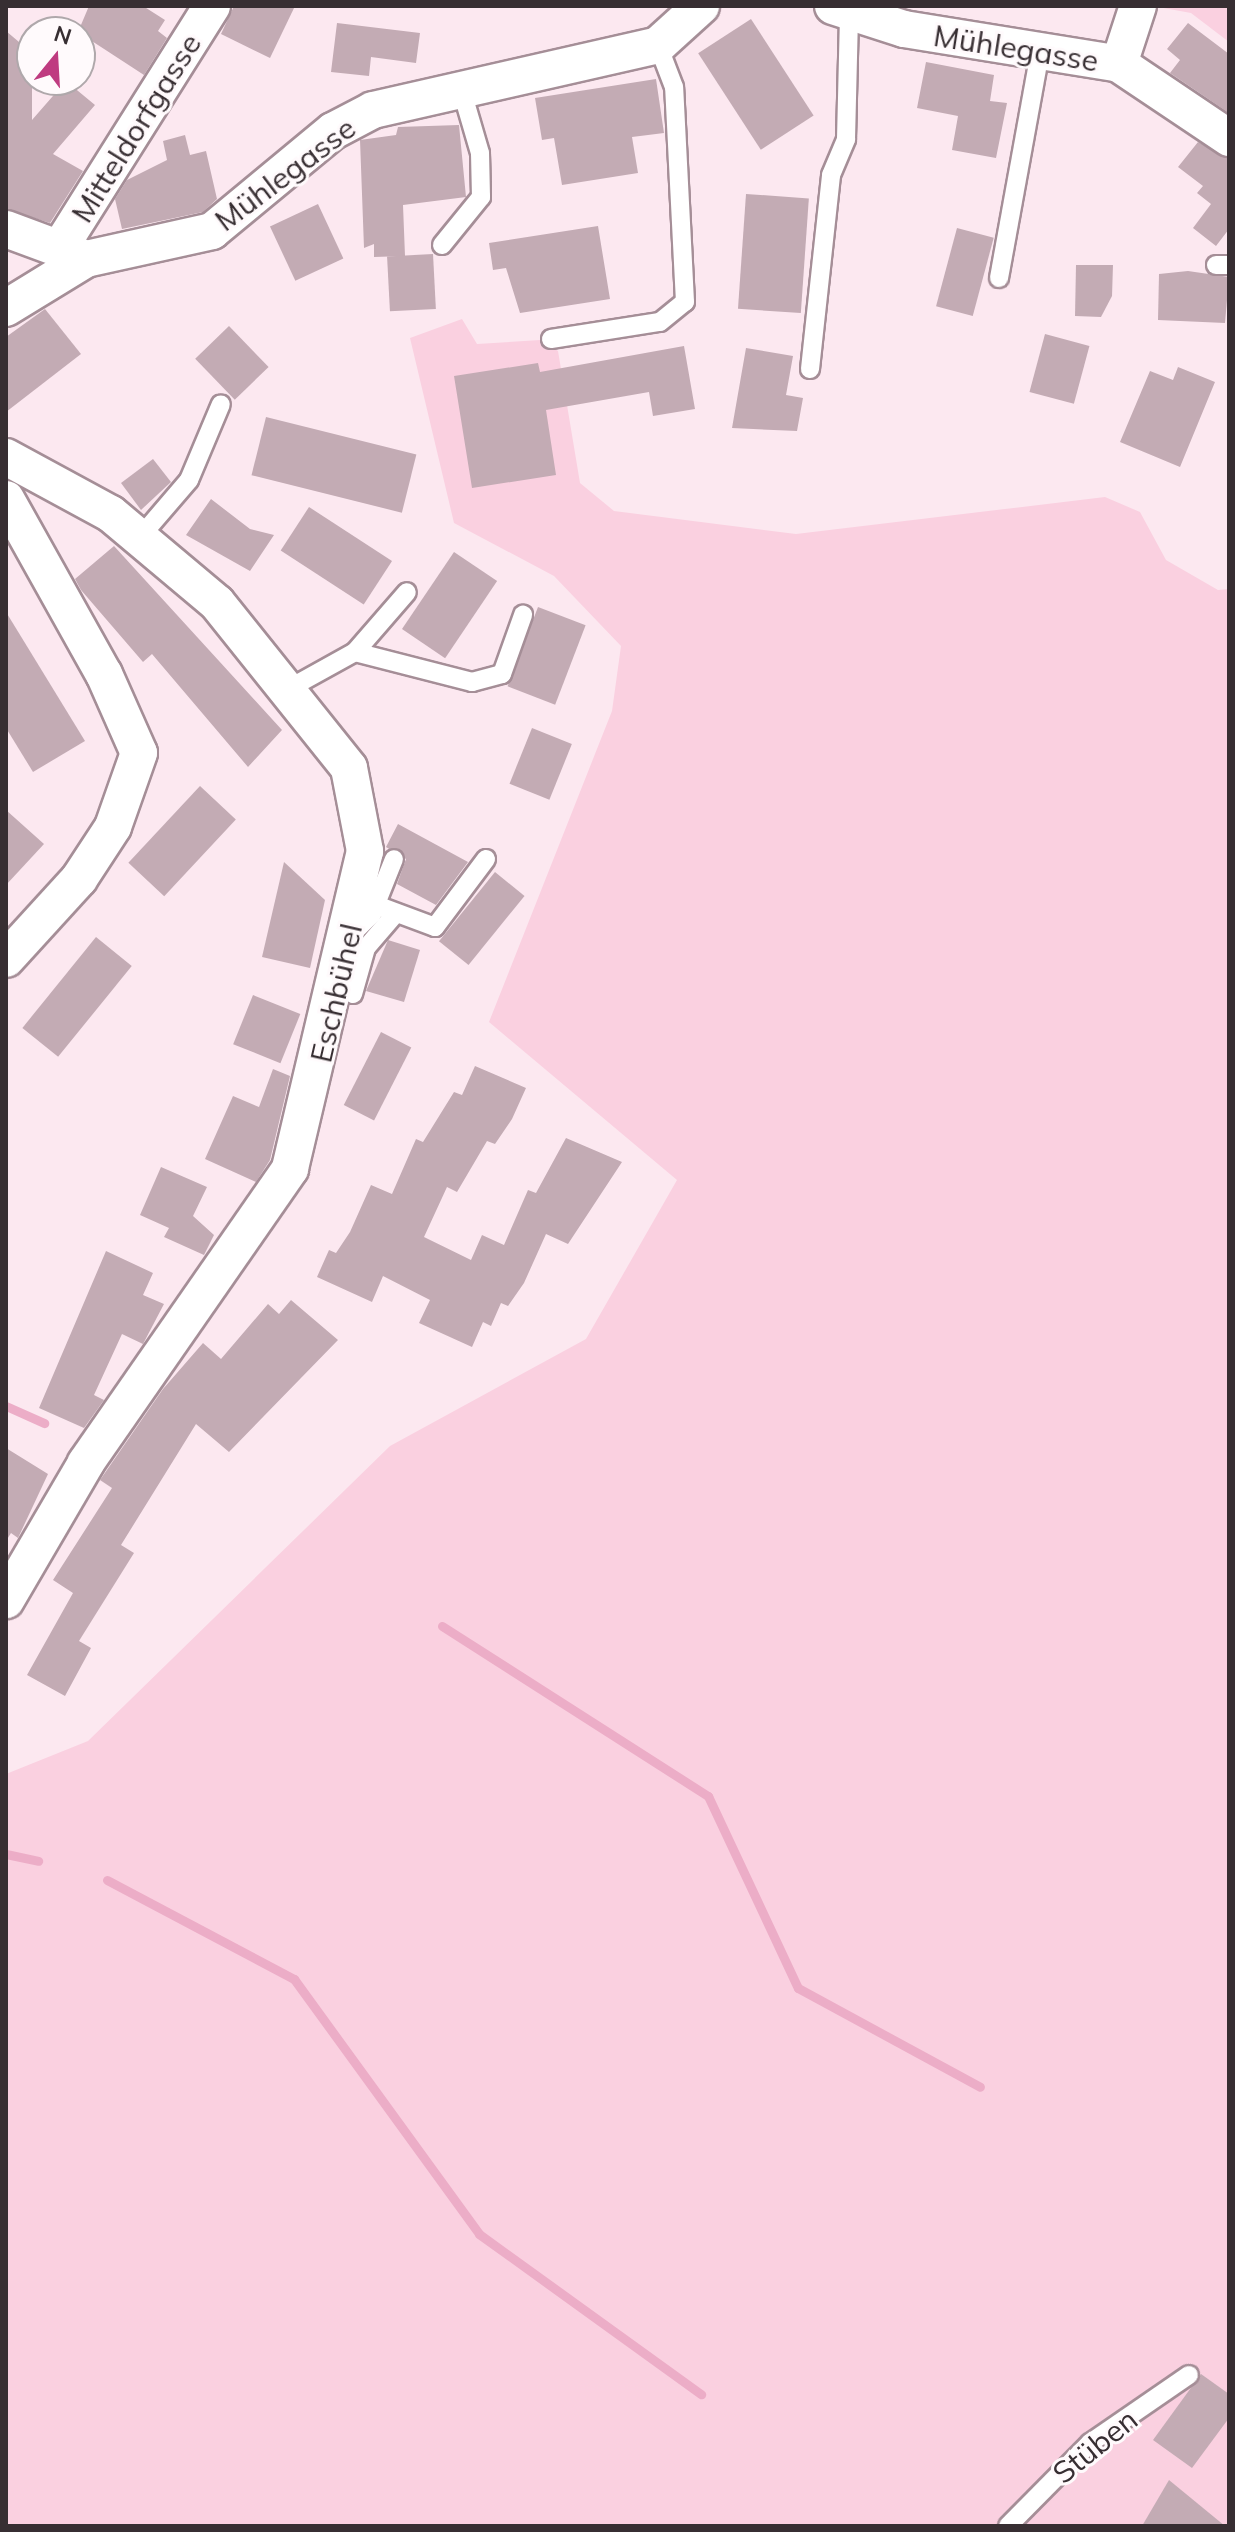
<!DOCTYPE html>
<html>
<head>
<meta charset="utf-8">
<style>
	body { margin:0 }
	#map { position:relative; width:1235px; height:2532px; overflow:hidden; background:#fce8f0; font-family:Mulish,sans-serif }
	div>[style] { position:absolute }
	.green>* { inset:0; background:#fad0e0 }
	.stream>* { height:9px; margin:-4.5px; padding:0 4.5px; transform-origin:4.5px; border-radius:4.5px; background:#ecadc7 }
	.building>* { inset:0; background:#c3abb4; transform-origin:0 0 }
	.roads { filter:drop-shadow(2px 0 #a58e97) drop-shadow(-2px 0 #a58e97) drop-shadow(0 2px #a58e97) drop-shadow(0 -2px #a58e97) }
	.lane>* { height:18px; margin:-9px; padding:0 9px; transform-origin:9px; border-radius:9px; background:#fff }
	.street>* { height:36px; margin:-18px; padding:0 18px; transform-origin:18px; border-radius:18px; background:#fff }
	span { translate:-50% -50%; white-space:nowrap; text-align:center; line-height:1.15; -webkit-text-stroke:6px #fffafc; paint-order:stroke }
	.street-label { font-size:30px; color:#372e32 }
	.frame { position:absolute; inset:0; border:8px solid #372e32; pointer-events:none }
	.north { position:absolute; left:16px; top:16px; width:80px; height:80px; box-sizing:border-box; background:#fffafc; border:2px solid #afa8ab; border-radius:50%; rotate:18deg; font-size:22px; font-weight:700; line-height:32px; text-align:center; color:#372e32 }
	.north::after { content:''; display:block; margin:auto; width:28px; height:36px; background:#bf3b80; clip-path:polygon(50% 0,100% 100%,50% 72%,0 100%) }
</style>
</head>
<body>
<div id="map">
	<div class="green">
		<i style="clip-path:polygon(1229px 6px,1229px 42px,1191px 13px,1158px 7px)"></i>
		<i style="clip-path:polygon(462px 319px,477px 344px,540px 340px,558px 351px,580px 483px,614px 511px,796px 534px,1105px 497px,1140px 512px,1166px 560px,1218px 590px,1229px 589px,1229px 2526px,6px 2526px,6px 1774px,88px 1741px,390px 1446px,586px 1339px,677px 1180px,489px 1022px,612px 711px,621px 646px,554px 576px,454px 523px,410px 338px)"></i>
	</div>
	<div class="stream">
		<i style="left:6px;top:1406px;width:42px;rotate:24.1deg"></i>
		<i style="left:442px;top:1626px;width:316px;rotate:32.6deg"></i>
		<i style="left:708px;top:1796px;width:212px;rotate:64.9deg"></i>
		<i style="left:798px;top:1988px;width:207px;rotate:28.5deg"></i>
		<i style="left:6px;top:1854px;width:33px;rotate:12deg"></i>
		<i style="left:107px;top:1880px;width:212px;rotate:27.9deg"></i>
		<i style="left:294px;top:1979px;width:315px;rotate:54deg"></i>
		<i style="left:479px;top:2234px;width:274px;rotate:35.8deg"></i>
	</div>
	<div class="building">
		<i style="clip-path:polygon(89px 6px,143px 6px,165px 20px,158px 31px,167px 38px,144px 75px,78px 32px)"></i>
		<i style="clip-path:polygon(234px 6px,295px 6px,270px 58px,221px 34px)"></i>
		<i style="left:751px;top:19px;width:115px;height:63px;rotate:57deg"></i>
		<i style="clip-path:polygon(337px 23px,420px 33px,416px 63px,371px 57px,369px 76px,331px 72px)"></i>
		<i style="clip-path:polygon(1188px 23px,1229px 54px,1229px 113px,1170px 73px,1180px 60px,1167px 49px)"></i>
		<i style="clip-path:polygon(6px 31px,32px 53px,32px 120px,66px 81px,95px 105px,53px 154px,83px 171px,50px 223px,6px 209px)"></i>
		<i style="clip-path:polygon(926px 62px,994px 75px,990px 101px,1007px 103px,996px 158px,952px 150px,958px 116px,917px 108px)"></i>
		<i style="clip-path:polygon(656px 79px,664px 133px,632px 137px,638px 173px,562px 185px,554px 138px,542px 140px,535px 98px)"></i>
		<i style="clip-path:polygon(459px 125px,466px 197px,403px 205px,405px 256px,374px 257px,374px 244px,364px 248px,360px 140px,396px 135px,398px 127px)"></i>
		<i style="clip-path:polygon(185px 135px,190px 155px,206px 151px,217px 199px,203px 212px,122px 229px,115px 199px,127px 180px,167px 160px,163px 141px)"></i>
		<i style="clip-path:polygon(1198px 142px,1229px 159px,1229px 229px,1216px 246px,1193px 228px,1211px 204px,1197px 193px,1203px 186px,1178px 167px)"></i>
		<i style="left:746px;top:194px;width:63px;height:115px;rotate:4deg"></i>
		<i style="left:318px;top:204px;width:60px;height:53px;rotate:65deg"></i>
		<i style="clip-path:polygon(598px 226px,610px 299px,520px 313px,506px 268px,493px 270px,489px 243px)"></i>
		<i style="left:957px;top:228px;width:38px;height:81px;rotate:15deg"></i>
		<i style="left:433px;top:254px;width:55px;height:46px;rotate:87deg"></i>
		<i style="clip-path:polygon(1076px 265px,1113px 265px,1112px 296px,1101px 317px,1075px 316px)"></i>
		<i style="clip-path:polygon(1188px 271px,1229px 277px,1225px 323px,1158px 320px,1159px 274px)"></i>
		<i style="clip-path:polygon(45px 309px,81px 354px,6px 412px,6px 337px)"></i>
		<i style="left:229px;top:326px;width:57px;height:47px;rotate:46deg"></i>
		<i style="left:1045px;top:334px;width:46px;height:60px;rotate:15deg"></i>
		<i style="clip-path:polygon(684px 346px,695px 409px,653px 416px,649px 392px,546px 410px,556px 475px,472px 488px,454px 376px,538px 363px,540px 372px)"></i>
		<i style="clip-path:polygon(746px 348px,793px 356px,786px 395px,803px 398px,797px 431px,732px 428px)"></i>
		<i style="clip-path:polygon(1178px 367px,1215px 382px,1180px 467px,1120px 442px,1150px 371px,1173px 380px)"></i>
		<i style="left:266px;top:417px;width:155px;height:60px;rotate:14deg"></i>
		<i style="clip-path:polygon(153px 459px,171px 482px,141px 510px,121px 483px)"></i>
		<i style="clip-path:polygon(211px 499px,250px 529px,274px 535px,250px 571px,186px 535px)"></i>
		<i style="left:309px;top:507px;width:99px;height:52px;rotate:33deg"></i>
		<i style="clip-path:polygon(114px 546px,282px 730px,248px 767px,152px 654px,143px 662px,81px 590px,75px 579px)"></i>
		<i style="left:454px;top:552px;width:52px;height:93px;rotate:34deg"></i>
		<i style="left:538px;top:607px;width:51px;height:85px;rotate:21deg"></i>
		<i style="clip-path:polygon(6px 612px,85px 741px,33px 772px,6px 728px)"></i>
		<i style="left:532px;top:728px;width:43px;height:60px;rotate:22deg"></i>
		<i style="left:200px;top:786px;width:49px;height:105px;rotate:43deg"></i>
		<i style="clip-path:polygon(6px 810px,44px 844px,6px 885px)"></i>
		<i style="clip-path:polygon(398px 824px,468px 862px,436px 905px,397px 884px,406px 859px,386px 847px)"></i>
		<i style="clip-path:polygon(284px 862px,325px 900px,310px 968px,262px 957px)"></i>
		<i style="left:495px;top:872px;width:38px;height:89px;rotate:39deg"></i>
		<i style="left:96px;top:937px;width:46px;height:117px;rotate:39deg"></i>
		<i style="clip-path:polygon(388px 940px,420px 950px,404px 1002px,366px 991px)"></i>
		<i style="left:253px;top:995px;width:51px;height:53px;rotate:22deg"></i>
		<i style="left:381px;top:1032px;width:34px;height:82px;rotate:27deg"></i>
		<i style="clip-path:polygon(475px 1066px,526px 1088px,512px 1119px,495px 1144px,487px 1141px,457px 1192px,447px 1187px,424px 1237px,471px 1260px,482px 1235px,504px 1245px,528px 1190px,536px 1193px,566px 1138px,622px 1162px,568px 1244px,546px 1234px,524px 1283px,508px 1306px,501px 1303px,491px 1326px,483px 1322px,472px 1347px,419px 1323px,430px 1300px,383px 1276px,372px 1302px,317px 1277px,329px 1250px,336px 1253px,350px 1232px,371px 1185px,392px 1194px,416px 1139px,423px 1142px,454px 1092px,462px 1095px)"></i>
		<i style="clip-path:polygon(273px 1069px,290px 1076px,270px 1160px,256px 1182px,205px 1159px,233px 1096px,259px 1107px)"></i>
		<i style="clip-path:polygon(161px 1167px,207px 1187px,193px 1216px,214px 1235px,204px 1255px,164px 1237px,169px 1228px,140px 1215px)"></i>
		<i style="clip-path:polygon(106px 1251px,153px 1273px,143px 1295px,164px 1304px,143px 1344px,122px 1334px,94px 1395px,104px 1400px,84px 1428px,39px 1408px)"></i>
		<i style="clip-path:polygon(291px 1300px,338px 1340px,229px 1452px,196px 1424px,121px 1545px,134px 1553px,79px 1641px,91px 1648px,65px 1696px,27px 1675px,73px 1593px,53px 1580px,112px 1488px,100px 1480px,163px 1389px,203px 1343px,221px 1359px,268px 1304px,279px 1314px)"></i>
		<i style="clip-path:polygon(6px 1448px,48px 1474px,18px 1538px,11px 1533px,6px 1541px)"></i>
		<i style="clip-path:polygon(1201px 2374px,1229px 2394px,1229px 2418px,1192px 2468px,1153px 2440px)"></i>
		<i style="clip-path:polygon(1169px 2480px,1225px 2526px,1142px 2526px)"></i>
	</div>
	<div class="roads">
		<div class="lane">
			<i style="left:442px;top:245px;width:62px;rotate:-50.9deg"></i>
			<i style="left:481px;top:197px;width:44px;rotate:-91.3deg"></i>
			<i style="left:480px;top:153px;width:68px;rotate:-106.3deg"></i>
			<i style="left:1216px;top:265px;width:13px"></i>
			<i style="left:999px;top:278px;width:230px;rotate:-79.7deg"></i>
			<i style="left:551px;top:339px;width:110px;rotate:-8.9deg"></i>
			<i style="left:660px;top:322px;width:32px;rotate:-39deg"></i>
			<i style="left:685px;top:302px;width:215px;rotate:-92.9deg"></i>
			<i style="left:674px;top:87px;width:45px;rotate:-110.9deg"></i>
			<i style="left:810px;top:369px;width:195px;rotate:-83.8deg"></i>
			<i style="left:831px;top:175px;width:39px;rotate:-67deg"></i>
			<i style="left:846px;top:139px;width:126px;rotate:-88.6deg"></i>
			<i style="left:141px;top:536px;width:74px;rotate:-49.4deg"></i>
			<i style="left:189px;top:480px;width:82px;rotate:-67.2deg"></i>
			<i style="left:355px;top:652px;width:121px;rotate:14.4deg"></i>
			<i style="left:472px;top:682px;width:31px;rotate:-15deg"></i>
			<i style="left:502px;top:674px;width:63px;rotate:-70.4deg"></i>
			<i style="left:290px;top:688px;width:74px;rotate:-29deg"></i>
			<i style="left:355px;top:652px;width:79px;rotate:-49.1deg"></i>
			<i style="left:376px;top:905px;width:63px;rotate:20.4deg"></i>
			<i style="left:435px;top:927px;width:85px;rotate:-53.1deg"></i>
			<i style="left:351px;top:935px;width:30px;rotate:-45deg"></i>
			<i style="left:372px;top:914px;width:59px;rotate:-68.2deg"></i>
			<i style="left:353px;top:994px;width:48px;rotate:-74.2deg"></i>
			<i style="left:366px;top:948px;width:45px;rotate:-49.5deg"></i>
			<i style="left:1008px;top:2526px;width:117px;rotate:-45.3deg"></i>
			<i style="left:1090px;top:2443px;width:120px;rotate:-34.5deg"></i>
		</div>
		<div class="street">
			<i style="left:833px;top:6px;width:75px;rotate:17.9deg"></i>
			<i style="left:904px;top:29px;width:218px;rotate:9.2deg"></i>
			<i style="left:1119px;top:64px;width:133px;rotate:33.9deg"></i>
			<i style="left:1119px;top:64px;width:61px;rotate:-71.9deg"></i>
			<i style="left:6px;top:229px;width:78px;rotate:20.3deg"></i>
			<i style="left:59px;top:249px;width:287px;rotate:-57.8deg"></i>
			<i style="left:6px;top:308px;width:94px;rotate:-31.5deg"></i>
			<i style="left:86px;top:259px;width:129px;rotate:-12.5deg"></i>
			<i style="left:212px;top:231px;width:157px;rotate:-39.6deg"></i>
			<i style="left:333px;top:131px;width:45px;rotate:-27.7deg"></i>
			<i style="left:373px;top:110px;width:292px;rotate:-12.8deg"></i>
			<i style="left:658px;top:45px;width:58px;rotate:-42.2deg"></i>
			<i style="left:6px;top:457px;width:119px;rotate:28.5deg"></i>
			<i style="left:111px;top:514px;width:138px;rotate:40deg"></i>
			<i style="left:217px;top:603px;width:211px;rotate:51.3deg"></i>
			<i style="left:349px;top:768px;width:85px;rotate:79.1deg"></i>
			<i style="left:365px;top:851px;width:327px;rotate:103.3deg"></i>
			<i style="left:290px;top:1169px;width:358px;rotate:124.8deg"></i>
			<i style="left:86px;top:1463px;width:159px;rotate:120.3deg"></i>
			<i style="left:6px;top:499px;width:201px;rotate:60.8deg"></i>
			<i style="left:104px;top:674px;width:86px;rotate:66.1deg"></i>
			<i style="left:139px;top:753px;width:78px;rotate:109.4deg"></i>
			<i style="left:113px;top:827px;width:62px;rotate:123.2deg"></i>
			<i style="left:79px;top:879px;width:108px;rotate:132.4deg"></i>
		</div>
	</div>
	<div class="street-label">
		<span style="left:1016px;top:48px;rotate:9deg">Mühlegasse</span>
		<span style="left:136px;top:128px;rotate:-58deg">Mitteldorfgasse</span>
		<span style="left:285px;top:174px;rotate:-37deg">Mühlegasse</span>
		<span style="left:336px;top:993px;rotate:-77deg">Eschbühel</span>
		<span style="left:1095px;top:2446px;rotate:-39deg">Stüben</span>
	</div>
	<div class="frame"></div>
	<div class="north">N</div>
</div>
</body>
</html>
